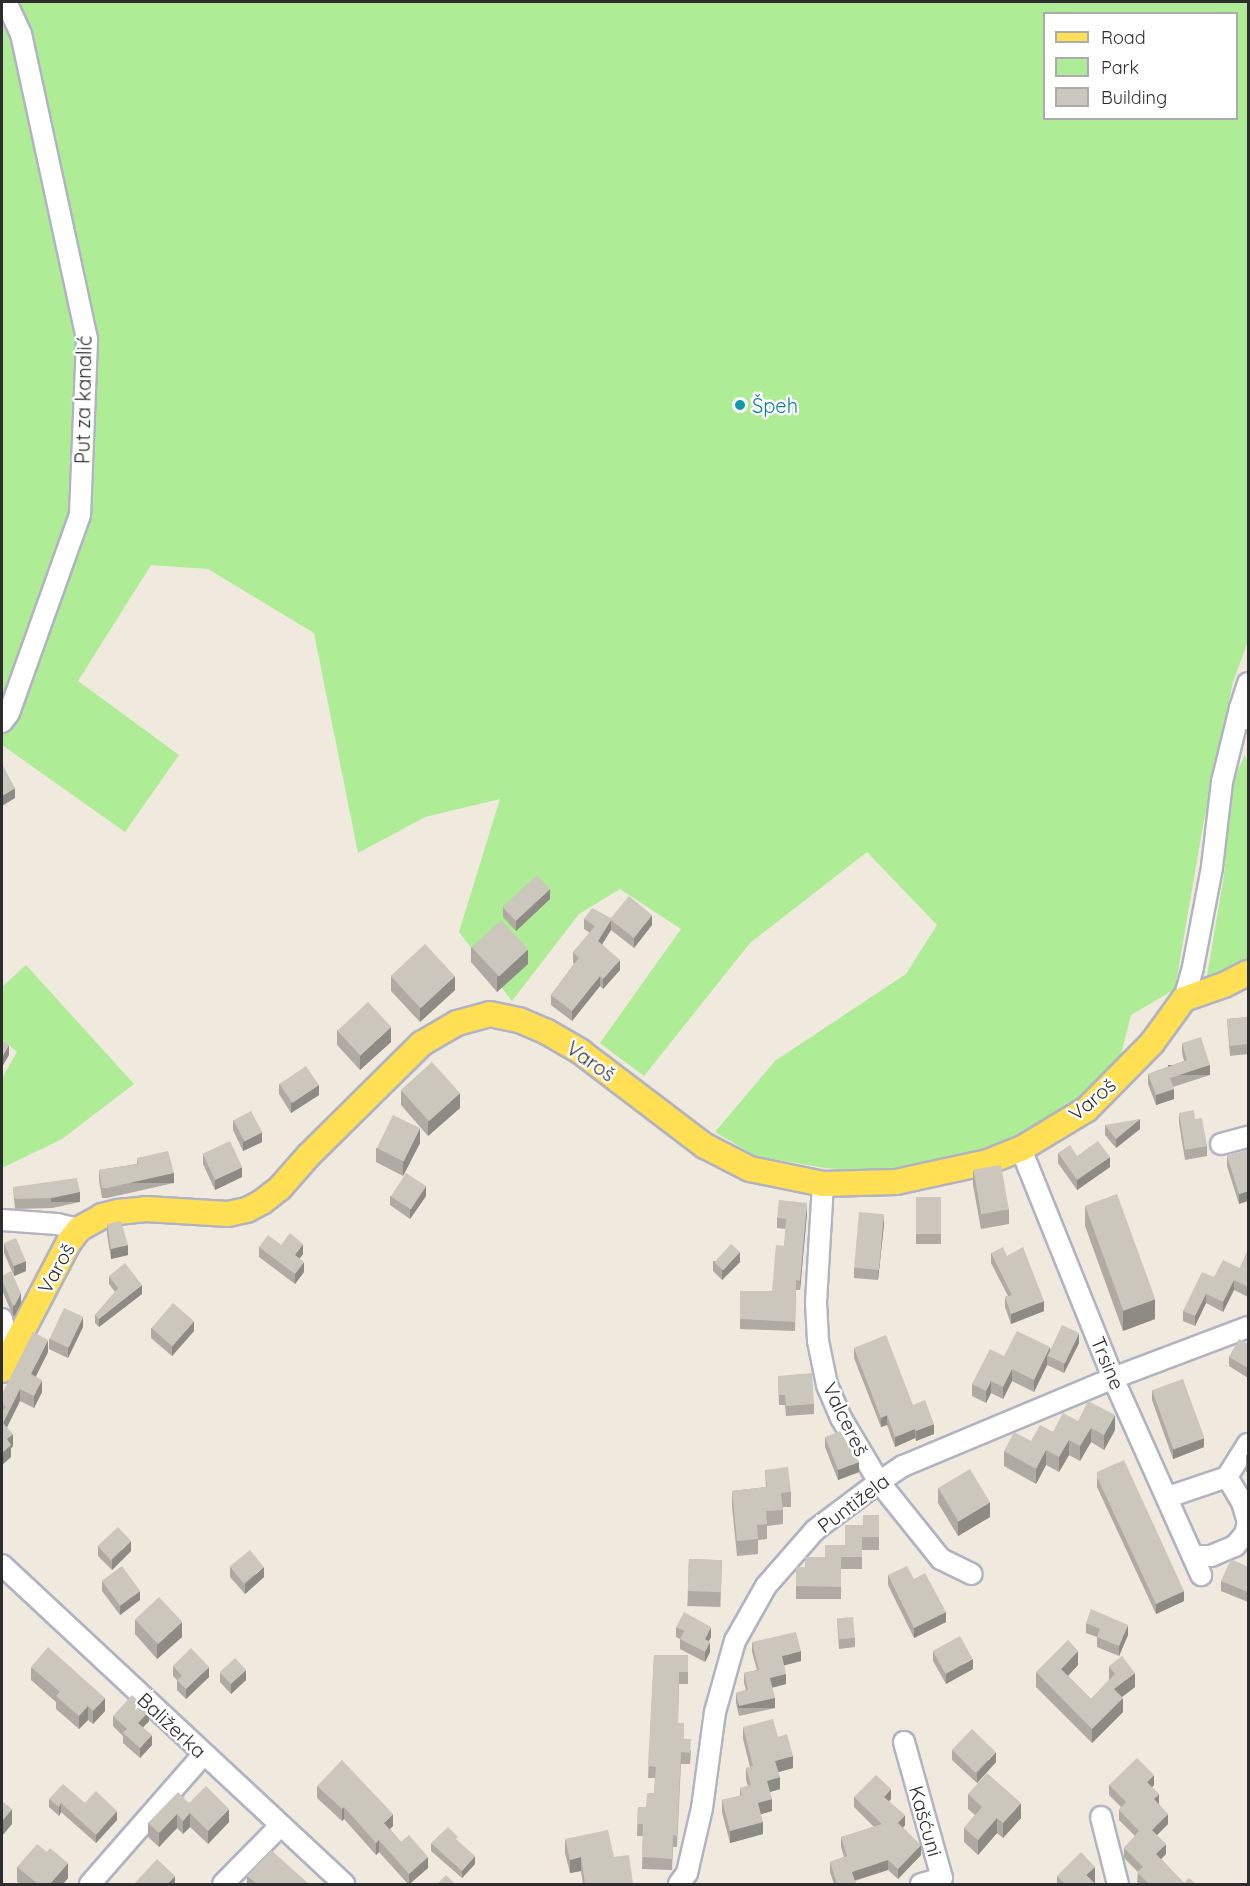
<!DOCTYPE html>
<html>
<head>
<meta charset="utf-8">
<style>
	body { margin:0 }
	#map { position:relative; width:1250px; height:1886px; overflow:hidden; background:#efe9de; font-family:Quicksand,sans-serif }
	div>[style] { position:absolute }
	.green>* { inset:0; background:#aeec95 }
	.roads { filter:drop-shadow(2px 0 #b2b3c2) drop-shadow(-2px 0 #b2b3c2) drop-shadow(0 2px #b2b3c2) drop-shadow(0 -2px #b2b3c2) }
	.minor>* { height:20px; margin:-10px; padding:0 10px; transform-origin:10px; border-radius:10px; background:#fff }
	.major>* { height:24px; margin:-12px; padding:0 12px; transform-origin:12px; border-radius:12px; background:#ffdf53 }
	.wall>* { inset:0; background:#afaba2; transform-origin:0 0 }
	.shaded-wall>* { inset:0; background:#8e8b84; transform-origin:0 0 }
	.building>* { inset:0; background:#cbc7bc; transform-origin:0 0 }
	.dots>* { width:16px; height:16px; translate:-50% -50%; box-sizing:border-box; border:3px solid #fff; border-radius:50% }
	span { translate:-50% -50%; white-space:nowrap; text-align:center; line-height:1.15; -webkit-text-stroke:5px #fff; paint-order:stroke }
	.street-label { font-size:20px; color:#2d2d2d }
	.culture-label { font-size:20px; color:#0d838f }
	.left { translate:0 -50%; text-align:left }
	.frame { position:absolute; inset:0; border:3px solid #2d2d2d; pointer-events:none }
	.legend { position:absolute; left:1043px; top:12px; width:195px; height:108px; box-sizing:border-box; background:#fff; border:2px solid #ababab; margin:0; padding:8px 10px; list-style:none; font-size:18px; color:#2d2d2d }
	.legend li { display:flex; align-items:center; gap:12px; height:30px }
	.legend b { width:30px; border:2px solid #ababab }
</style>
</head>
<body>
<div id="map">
	<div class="green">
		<i style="clip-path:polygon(evenodd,2px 2px,1248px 2px,1248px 641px,1233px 682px,1202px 831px,1175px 989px,1131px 1015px,1119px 1062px,1080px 1101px,1012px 1141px,985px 1152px,889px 1173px,825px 1168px,756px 1156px,715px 1132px,775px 1061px,906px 974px,937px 925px,867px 852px,750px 943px,644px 1076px,600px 1043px,681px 929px,620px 889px,579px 914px,512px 1001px,459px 932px,500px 799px,425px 817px,358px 853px,314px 633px,208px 569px,151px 565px,78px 681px,179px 755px,125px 832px,2px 745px,2px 2px,1044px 14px,1236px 14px,1236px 118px,1044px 118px,1044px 14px)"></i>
		<i style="clip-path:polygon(1245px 755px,1248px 763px,1248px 964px,1206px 982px,1224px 875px,1230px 788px)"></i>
		<i style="clip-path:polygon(26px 965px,134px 1084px,62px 1139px,2px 1168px,2px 1078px,17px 1052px,2px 1039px,2px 987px)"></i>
	</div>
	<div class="roads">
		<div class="minor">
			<i style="left:1245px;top:719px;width:12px;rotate:-114deg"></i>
			<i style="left:1240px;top:708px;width:26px;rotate:-72deg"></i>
			<i style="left:2px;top:722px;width:11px;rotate:-52deg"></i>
			<i style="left:9px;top:713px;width:210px;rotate:-70.3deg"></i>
			<i style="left:80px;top:515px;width:176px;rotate:-87.7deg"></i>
			<i style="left:87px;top:339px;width:312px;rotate:-102.2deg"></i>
			<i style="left:21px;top:34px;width:35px;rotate:-115deg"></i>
			<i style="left:1184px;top:999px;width:33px;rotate:-74deg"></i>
			<i style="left:1193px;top:967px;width:102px;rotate:-79.2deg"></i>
			<i style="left:1212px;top:867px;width:86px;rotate:-83.3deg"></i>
			<i style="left:1222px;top:782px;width:76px;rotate:-76.3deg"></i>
			<i style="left:1221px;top:1144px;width:28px;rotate:-15deg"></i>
			<i style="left:1021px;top:1149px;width:247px;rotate:68.1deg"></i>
			<i style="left:1113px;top:1378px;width:216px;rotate:65.9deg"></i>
			<i style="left:823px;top:1184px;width:118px;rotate:93.4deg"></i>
			<i style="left:816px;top:1302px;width:39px;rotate:87deg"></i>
			<i style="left:818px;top:1341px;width:45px;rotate:78.4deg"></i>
			<i style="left:827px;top:1385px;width:36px;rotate:67deg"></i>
			<i style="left:841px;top:1418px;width:74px;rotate:59.3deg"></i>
			<i style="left:879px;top:1482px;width:99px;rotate:51.2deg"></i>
			<i style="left:941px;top:1559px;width:34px;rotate:26deg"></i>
			<i style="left:2px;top:1220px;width:55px;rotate:4.2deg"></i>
			<i style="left:57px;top:1224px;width:23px;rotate:13deg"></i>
			<i style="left:2px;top:1319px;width:36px;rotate:77deg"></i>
			<i style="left:1168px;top:1497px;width:62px;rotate:-18.7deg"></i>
			<i style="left:1227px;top:1477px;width:39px;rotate:-58deg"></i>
			<i style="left:1193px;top:1556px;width:18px"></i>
			<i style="left:1211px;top:1556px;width:26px;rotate:-23deg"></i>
			<i style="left:1235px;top:1546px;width:16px;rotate:-50deg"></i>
			<i style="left:1245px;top:1534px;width:12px;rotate:-76deg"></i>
			<i style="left:1248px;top:1522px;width:21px;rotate:-107deg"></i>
			<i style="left:1242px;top:1502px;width:29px;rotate:-121deg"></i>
			<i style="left:2px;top:1565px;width:468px;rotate:43deg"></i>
			<i style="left:904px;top:1742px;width:141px;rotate:74.4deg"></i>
			<i style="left:942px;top:1878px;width:22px;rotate:164deg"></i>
			<i style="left:1101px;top:1817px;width:69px;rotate:75.8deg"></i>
			<i style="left:90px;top:1884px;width:171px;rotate:-48.8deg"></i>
			<i style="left:223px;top:1884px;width:81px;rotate:-45.5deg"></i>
			<i style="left:679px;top:1884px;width:14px;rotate:-54deg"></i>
			<i style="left:687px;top:1873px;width:67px;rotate:-77deg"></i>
			<i style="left:702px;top:1808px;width:97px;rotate:-82.3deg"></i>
			<i style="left:715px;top:1712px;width:74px;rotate:-74.3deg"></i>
			<i style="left:735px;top:1641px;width:63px;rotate:-60.6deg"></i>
			<i style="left:766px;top:1586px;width:74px;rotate:-48.8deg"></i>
			<i style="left:815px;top:1530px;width:80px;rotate:-36.9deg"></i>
			<i style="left:879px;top:1482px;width:29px;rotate:-34deg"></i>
			<i style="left:903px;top:1466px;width:228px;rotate:-22.7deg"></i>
			<i style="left:1113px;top:1378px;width:144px;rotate:-20.7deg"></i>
		</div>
		<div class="major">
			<i style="left:2px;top:1370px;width:144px;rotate:-62.4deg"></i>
			<i style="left:69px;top:1242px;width:16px;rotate:-52deg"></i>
			<i style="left:79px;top:1229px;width:26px;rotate:-29deg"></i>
			<i style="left:102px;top:1216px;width:16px;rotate:-14deg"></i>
			<i style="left:118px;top:1212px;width:28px;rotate:-6deg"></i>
			<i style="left:146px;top:1209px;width:82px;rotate:3.5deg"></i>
			<i style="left:228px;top:1214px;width:19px;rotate:-12deg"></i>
			<i style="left:247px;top:1210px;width:17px;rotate:-28deg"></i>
			<i style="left:262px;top:1202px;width:23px;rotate:-38deg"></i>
			<i style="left:280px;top:1188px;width:44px;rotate:-48.7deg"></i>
			<i style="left:309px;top:1155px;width:158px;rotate:-44.7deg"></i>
			<i style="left:421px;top:1044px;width:42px;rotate:-30.3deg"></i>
			<i style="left:457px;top:1023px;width:34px;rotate:-15deg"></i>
			<i style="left:490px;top:1014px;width:30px;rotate:12deg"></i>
			<i style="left:519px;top:1020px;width:30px;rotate:23deg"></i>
			<i style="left:547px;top:1032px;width:39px;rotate:30deg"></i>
			<i style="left:581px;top:1052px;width:156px;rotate:37.2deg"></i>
			<i style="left:705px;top:1146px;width:51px;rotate:27.1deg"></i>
			<i style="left:750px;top:1169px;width:75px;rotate:11.6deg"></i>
			<i style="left:823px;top:1184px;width:73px;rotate:-1.6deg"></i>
			<i style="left:896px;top:1182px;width:94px;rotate:-12.3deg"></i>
			<i style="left:988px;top:1162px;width:35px;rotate:-22deg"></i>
			<i style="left:1021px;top:1149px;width:77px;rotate:-31.2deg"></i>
			<i style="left:1087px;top:1109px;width:93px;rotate:-45.4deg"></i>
			<i style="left:1152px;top:1043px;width:54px;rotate:-54deg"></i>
			<i style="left:1184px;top:999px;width:42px;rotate:-19.3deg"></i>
			<i style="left:1224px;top:985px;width:27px;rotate:-27deg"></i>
		</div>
	</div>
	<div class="wall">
		<i style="clip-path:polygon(550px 899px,516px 931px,503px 917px,503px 907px)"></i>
		<i style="clip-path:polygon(611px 918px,652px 925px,634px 948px,611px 930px,602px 944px,620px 970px,603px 989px,600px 986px,572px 1021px,551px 1005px,551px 995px,574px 964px,573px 962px,573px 952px,590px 933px,584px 929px,584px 919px)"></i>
		<i style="clip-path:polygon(471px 947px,528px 964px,497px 992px,471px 962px)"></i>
		<i style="clip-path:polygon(391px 976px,455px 990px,420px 1022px,391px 991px)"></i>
		<i style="clip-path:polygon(1248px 1017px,1248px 1054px,1230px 1056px,1227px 1019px)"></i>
		<i style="clip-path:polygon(337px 1030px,391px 1042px,360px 1070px,337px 1045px)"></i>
		<i style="clip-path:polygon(1182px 1043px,1210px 1075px,1173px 1087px,1174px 1099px,1156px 1105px,1148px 1084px,1148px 1074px,1184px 1061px,1182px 1053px)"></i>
		<i style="clip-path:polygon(279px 1084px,319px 1095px,291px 1113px,279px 1094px)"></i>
		<i style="clip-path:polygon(401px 1090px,460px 1108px,428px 1136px,401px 1105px)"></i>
		<i style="clip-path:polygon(1179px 1113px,1195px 1119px,1207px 1146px,1207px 1156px,1185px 1160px,1179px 1123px)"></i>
		<i style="clip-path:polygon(233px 1120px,262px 1142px,243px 1151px,233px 1130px)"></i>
		<i style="clip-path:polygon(1105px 1125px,1140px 1129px,1116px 1148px,1105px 1135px)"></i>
		<i style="clip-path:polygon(420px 1143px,403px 1176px,376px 1162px,376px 1148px)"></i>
		<i style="clip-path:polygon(1248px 1150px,1239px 1204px,1227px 1166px,1227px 1156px)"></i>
		<i style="clip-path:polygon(1058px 1153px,1110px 1167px,1077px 1190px,1058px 1163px)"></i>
		<i style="clip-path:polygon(203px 1154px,242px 1177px,215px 1190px,203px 1164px)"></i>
		<i style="clip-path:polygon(137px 1158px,174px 1183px,107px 1198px,102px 1198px,99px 1180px,99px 1170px,137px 1164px)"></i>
		<i style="clip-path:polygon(973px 1170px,1009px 1209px,1009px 1224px,981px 1229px,973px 1185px)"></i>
		<i style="clip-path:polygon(13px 1187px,80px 1202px,52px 1208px,15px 1209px)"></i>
		<i style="clip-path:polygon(390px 1196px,426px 1196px,410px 1219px,390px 1205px)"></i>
		<i style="left:916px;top:1197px;width:25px;height:47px"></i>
		<i style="clip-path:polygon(1085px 1206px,1155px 1319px,1123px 1331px,1085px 1226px)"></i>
		<i style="clip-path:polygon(807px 1213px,800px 1290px,796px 1290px,795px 1331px,740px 1329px,740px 1291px,772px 1291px,784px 1246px,786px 1229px,777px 1228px,777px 1218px)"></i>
		<i style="clip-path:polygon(107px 1224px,128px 1255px,111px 1259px,107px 1234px)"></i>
		<i style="clip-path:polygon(884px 1224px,878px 1280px,854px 1278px,854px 1268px)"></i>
		<i style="clip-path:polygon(4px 1243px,26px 1271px,14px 1276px,4px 1253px)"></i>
		<i style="clip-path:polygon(281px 1245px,303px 1254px,299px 1259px,304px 1272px,295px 1284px,259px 1257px,259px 1247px)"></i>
		<i style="clip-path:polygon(1248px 1250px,1248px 1297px,1234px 1290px,1223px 1312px,1206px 1303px,1195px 1326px,1183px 1321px,1183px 1311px,1214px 1277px,1240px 1268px)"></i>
		<i style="clip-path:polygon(991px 1253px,1007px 1256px,1044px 1311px,1011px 1324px,1005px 1307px,1005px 1297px,1008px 1296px,991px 1263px)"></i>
		<i style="clip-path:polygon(713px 1261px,740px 1262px,722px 1280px,713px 1271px)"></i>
		<i style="clip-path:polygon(2px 1276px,21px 1303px,15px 1315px,13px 1316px,2px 1290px)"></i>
		<i style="clip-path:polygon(109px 1276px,142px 1294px,99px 1327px,95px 1323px,95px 1315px,115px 1292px,109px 1284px)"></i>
		<i style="clip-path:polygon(83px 1327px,68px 1358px,49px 1349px,49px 1339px)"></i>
		<i style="clip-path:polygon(151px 1328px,194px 1331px,172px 1356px,151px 1338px)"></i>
		<i style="clip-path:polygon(1079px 1343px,1064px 1373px,1047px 1365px,1034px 1392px,1012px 1381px,1003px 1399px,991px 1393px,986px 1403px,972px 1396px,972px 1384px,1004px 1356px,1050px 1349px)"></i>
		<i style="clip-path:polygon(1248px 1344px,1248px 1378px,1229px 1366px,1229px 1357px)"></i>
		<i style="clip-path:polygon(854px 1348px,913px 1405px,934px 1434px,916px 1441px,915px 1438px,895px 1447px,887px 1425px,881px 1427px,854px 1358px)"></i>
		<i style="clip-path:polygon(48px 1352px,36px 1376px,42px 1392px,34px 1408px,20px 1401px,7px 1427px,13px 1446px,11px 1448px,11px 1457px,2px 1465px,2px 1394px)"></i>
		<i style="clip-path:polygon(778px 1376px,814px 1404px,814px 1414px,786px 1416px,785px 1405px,779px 1405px)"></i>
		<i style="clip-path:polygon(1152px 1390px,1204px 1447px,1173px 1459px,1152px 1400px)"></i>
		<i style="clip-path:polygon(1078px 1421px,1115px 1430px,1104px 1450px,1091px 1442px,1080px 1461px,1069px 1455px,1059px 1472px,1046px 1465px,1036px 1484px,1004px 1466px,1004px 1451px,1031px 1441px)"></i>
		<i style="clip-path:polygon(825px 1437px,859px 1472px,838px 1480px,825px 1447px)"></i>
		<i style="left:1248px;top:1455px;width:17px;height:2px;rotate:90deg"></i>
		<i style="clip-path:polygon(765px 1470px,791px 1492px,791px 1507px,783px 1507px,783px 1524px,767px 1526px,767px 1539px,758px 1540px,758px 1554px,737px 1556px,732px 1506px,732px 1491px,766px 1487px)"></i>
		<i style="clip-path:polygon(1097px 1472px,1184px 1601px,1156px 1614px,1097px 1487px)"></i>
		<i style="clip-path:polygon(938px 1488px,990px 1517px,958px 1536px,938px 1503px)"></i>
		<i style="clip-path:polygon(879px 1515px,879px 1550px,862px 1550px,862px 1569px,841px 1569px,841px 1599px,796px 1599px,796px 1567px,805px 1567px,825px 1557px,845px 1545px,863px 1525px)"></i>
		<i style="clip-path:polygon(98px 1546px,131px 1551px,112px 1570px,98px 1556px)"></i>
		<i style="left:689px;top:1559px;width:33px;height:47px;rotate:2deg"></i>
		<i style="clip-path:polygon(230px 1567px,264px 1577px,245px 1594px,230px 1577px)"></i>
		<i style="clip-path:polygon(1248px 1567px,1248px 1602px,1221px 1591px,1221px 1581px)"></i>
		<i style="clip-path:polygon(888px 1575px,914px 1579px,946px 1622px,914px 1638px,888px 1585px)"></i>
		<i style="clip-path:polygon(102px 1581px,140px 1600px,120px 1615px,102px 1591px)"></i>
		<i style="clip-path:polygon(837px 1618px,855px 1638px,855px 1647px,839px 1649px)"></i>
		<i style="clip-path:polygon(135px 1620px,182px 1637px,157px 1659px,135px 1634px)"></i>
		<i style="clip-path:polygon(1086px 1623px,1128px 1635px,1119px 1656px,1097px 1647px,1097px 1637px,1086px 1633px)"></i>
		<i style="clip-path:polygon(676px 1627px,711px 1637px,709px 1641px,710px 1652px,705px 1662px,680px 1649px,680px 1639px,676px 1637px)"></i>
		<i style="clip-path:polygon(752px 1642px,801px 1661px,784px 1665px,786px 1684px,772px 1688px,775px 1708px,739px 1716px,736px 1703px,736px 1693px,746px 1690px,744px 1683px,744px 1673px,757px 1670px,752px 1652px)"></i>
		<i style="clip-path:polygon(933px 1651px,973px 1669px,946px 1684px,933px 1661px)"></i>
		<i style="clip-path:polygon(654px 1655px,688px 1655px,688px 1684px,679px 1684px,678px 1723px,684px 1739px,691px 1751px,690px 1764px,681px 1764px,677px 1847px,673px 1847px,672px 1870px,642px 1869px,643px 1836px,637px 1836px,638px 1807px,646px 1807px,654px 1793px,655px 1778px,648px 1778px)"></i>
		<i style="clip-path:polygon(1078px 1665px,1068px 1676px,1091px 1699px,1109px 1680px,1109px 1666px,1135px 1687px,1122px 1697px,1123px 1712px,1092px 1743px,1036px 1687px,1036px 1672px)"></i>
		<i style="clip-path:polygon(173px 1666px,209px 1677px,186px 1699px,177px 1690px,177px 1680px,173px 1676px)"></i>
		<i style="clip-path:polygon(31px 1667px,105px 1711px,93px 1724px,88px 1720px,79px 1729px,56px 1709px,56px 1702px,31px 1680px)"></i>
		<i style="clip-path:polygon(220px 1672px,246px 1680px,231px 1694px,220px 1682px)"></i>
		<i style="clip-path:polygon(113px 1716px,149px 1721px,143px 1727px,152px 1745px,140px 1758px,123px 1743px,123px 1736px,113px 1726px)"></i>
		<i style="clip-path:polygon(743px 1727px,778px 1737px,793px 1768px,778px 1772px,780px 1789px,770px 1792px,772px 1811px,761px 1814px,763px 1834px,730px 1843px,722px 1812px,722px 1800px,740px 1796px,740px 1788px,748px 1786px,746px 1780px,746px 1768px,750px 1767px,743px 1739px)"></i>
		<i style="clip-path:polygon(952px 1750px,996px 1762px,977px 1783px,952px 1760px)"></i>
		<i style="clip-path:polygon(1109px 1785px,1154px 1785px,1152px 1787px,1159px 1804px,1168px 1824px,1157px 1835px,1166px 1854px,1161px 1859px,1184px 1883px,1196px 1884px,1140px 1884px,1137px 1882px,1138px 1872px,1124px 1858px,1124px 1848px,1135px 1836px,1119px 1820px,1119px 1810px,1121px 1807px,1109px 1795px)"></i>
		<i style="clip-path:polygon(317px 1786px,393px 1826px,390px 1829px,401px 1842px,428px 1868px,410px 1884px,408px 1884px,379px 1852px,376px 1855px,344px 1819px,342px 1821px,317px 1798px)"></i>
		<i style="clip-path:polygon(968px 1794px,1021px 1818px,1003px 1838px,997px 1833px,978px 1855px,964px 1842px,964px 1828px,975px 1815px,968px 1809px)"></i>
		<i style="clip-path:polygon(854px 1797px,891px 1799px,889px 1801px,905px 1825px,903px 1828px,921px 1855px,898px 1879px,888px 1870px,855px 1881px,856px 1884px,834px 1884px,830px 1872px,830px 1862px,844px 1857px,841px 1847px,841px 1837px,874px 1827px,854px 1807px)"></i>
		<i style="clip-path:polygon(49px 1799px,85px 1803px,117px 1820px,96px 1843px,61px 1812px,59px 1816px,49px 1807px)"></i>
		<i style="clip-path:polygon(189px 1803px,229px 1822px,208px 1844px,190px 1827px,183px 1834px,177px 1828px,159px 1847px,148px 1837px,148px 1823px)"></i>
		<i style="clip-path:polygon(565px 1839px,633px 1884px,583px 1884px,581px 1871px,570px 1873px,565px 1853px)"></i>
		<i style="clip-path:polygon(431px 1843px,475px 1864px,462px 1878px,431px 1851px)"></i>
		<i style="clip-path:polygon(17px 1867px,68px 1878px,63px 1884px,21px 1884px,17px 1882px)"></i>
		<i style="clip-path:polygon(247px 1876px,309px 1884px,247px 1884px)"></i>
		<i style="clip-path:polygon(1057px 1876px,1095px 1884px,1057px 1884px)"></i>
	</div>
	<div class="shaded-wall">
		<i style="clip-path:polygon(15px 788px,15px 798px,2px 806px,2px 796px)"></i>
		<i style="clip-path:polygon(550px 889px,550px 899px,516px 931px,516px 921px)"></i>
		<i style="clip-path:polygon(652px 915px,652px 925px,634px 948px,634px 938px)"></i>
		<i style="clip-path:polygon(611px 920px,611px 930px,598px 951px,598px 941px)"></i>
		<i style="clip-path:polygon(528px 949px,528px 964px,497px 992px,497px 977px)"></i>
		<i style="clip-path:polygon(620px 960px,620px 970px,603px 989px,603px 979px)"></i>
		<i style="clip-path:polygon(455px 976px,455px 990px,420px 1022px,420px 1007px)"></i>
		<i style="clip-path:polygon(600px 976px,600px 986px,572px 1021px,572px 1011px)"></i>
		<i style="clip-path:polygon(391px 1027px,391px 1042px,360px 1070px,360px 1056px)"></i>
		<i style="clip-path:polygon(9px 1045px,9px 1055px,2px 1067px,2px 1057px)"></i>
		<i style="left:1210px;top:1065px;width:10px;height:42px;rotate:90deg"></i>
		<i style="clip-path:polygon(319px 1085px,319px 1095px,291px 1113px,291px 1103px)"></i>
		<i style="clip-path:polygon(1174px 1089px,1174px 1099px,1156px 1105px,1156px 1095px)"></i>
		<i style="clip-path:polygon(460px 1093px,460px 1108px,428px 1136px,428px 1121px)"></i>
		<i style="clip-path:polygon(1140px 1119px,1140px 1129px,1116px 1148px,1116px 1139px)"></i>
		<i style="clip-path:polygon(420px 1128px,420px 1143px,403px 1176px,403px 1161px)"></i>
		<i style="clip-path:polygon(262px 1132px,262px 1142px,243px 1151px,243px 1142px)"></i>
		<i style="clip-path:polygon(1110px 1157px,1110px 1167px,1077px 1190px,1077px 1180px)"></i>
		<i style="clip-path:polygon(242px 1167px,242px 1177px,215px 1190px,215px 1180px)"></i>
		<i style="left:174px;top:1173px;width:10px;height:69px;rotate:90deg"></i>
		<i style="clip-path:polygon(426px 1186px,426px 1196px,410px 1219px,410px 1209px)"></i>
		<i style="clip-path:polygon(1248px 1191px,1248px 1201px,1239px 1204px,1239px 1194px)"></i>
		<i style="left:80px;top:1192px;width:10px;height:29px;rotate:90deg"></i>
		<i style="clip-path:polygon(807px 1203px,807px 1213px,800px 1290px,800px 1281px)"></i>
		<i style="clip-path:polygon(884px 1214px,884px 1224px,878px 1280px,878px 1270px)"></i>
		<i style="clip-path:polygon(303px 1244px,303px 1254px,295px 1265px,295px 1255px)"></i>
		<i style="clip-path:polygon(128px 1245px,128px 1255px,111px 1259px,111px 1249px)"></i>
		<i style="clip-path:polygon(740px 1252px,740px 1262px,722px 1280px,722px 1270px)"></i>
		<i style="clip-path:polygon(26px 1261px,26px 1271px,14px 1276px,14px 1266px)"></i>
		<i style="clip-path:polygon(304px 1262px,304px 1272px,295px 1284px,295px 1274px)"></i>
		<i style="clip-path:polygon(1234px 1280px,1234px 1290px,1223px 1312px,1223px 1302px)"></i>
		<i style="clip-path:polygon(142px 1285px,142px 1294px,99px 1327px,99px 1319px)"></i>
		<i style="clip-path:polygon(21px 1293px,21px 1303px,15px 1315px,13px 1316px,13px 1306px)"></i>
		<i style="clip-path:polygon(1206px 1294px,1206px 1303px,1195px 1326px,1195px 1316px)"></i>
		<i style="clip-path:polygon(1155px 1299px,1155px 1319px,1123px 1331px,1123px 1311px)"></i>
		<i style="clip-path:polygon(1044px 1301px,1044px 1311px,1011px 1324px,1011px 1314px)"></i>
		<i style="clip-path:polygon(83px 1317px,83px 1327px,68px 1358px,68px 1348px)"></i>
		<i style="clip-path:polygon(194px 1321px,194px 1331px,172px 1356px,172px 1346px)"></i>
		<i style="clip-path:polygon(1079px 1333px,1079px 1343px,1064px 1373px,1064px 1363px)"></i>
		<i style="clip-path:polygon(48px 1340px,48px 1352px,31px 1386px,31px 1374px)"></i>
		<i style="clip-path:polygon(1050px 1347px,1050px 1356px,1047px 1355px,1047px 1365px,1034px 1392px,1034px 1380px)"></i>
		<i style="clip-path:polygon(1012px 1369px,1012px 1381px,1003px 1399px,1003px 1387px)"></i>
		<i style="clip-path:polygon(42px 1380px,42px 1392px,34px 1408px,34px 1396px)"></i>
		<i style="clip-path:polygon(991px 1381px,991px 1393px,986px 1403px,986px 1391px)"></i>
		<i style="clip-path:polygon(20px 1389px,20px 1401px,3px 1435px,3px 1423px)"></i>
		<i style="clip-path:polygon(887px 1415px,887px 1425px,881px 1427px,881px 1418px)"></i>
		<i style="clip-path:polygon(1115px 1415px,1115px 1430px,1104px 1450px,1104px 1435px)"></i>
		<i style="clip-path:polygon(934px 1424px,934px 1434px,916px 1441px,916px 1431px)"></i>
		<i style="clip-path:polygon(1091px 1428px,1091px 1442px,1080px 1461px,1080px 1446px)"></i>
		<i style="clip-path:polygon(915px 1429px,915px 1438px,895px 1447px,895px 1437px)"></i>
		<i style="clip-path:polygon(13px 1434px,13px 1446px,11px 1448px,11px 1457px,2px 1465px,2px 1453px,7px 1439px)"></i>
		<i style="clip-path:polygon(1204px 1438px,1204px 1447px,1173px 1459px,1173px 1449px)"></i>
		<i style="clip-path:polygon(1069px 1440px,1069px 1455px,1059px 1472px,1059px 1457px)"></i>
		<i style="clip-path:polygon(1046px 1450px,1046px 1465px,1036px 1484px,1036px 1469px)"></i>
		<i style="clip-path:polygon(859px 1462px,859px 1472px,838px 1480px,838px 1470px)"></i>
		<i style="clip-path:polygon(990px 1502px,990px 1517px,958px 1536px,958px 1522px)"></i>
		<i style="clip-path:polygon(131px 1541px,131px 1551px,112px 1570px,112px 1560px)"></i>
		<i style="clip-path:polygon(264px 1567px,264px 1577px,245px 1594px,245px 1584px)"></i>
		<i style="clip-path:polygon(140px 1591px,140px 1600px,120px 1615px,120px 1606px)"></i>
		<i style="clip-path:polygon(1184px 1591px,1184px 1601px,1156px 1614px,1156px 1604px)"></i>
		<i style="clip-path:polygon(946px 1612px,946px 1622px,914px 1638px,914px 1628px)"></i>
		<i style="clip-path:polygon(182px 1622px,182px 1637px,157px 1659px,157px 1644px)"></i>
		<i style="clip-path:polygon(1128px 1625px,1128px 1635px,1119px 1656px,1119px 1646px)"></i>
		<i style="clip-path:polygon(711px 1627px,711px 1637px,705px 1649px,705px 1639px)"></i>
		<i style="clip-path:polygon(710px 1642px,710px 1652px,705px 1662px,705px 1652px)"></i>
		<i style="clip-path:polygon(801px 1651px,801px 1661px,782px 1666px,782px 1656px)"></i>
		<i style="clip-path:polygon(1078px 1651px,1078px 1665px,1061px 1683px,1061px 1669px)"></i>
		<i style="clip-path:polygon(973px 1659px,973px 1669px,946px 1684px,946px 1674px)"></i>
		<i style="clip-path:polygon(209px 1667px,209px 1677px,186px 1699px,186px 1689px)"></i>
		<i style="clip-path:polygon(246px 1670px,246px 1680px,231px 1694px,231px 1684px)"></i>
		<i style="clip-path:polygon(1135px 1673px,1135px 1687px,1114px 1703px,1114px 1689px)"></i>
		<i style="clip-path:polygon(786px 1674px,786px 1684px,770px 1688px,770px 1678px)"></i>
		<i style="clip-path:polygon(105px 1698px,105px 1711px,93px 1724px,93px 1711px)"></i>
		<i style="left:775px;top:1698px;width:10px;height:37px;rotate:90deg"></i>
		<i style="clip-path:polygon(1123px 1698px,1123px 1712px,1092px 1743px,1092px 1729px)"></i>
		<i style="clip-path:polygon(88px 1706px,88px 1720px,79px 1729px,79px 1716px)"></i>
		<i style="clip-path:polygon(149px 1711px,149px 1721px,138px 1733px,138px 1723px)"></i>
		<i style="clip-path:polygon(152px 1735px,152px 1745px,140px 1758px,140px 1748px)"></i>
		<i style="clip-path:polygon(996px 1752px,996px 1762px,977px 1783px,977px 1773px)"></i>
		<i style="clip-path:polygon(793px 1756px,793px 1768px,775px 1773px,775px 1761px)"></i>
		<i style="clip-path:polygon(1154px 1775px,1154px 1785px,1147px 1792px,1147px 1782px)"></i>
		<i style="clip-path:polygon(780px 1777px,780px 1789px,767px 1793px,767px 1781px)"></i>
		<i style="clip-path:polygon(891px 1789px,891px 1799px,884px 1807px,884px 1797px)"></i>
		<i style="clip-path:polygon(1159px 1794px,1159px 1804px,1154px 1809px,1154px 1799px)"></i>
		<i style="clip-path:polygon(772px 1799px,772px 1811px,758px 1815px,758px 1803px)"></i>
		<i style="clip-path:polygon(61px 1803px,61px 1812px,59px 1816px,59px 1807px)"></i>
		<i style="clip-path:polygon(1021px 1803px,1021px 1818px,1003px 1838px,1003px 1823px)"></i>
		<i style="clip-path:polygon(344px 1807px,344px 1819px,342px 1821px,342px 1809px)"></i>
		<i style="clip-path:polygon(12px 1809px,12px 1824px,2px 1836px,2px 1821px)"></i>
		<i style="clip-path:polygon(229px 1809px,229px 1822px,208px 1844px,208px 1831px)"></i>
		<i style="clip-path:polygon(117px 1811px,117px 1820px,96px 1843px,96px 1835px)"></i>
		<i style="clip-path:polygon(190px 1813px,190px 1827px,183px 1834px,183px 1821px)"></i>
		<i style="clip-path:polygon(177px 1814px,177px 1828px,159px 1847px,159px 1833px)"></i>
		<i style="clip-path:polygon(393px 1814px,393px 1826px,384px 1834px,384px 1823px)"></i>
		<i style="clip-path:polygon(1168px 1814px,1168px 1824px,1152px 1840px,1152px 1830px)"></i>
		<i style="clip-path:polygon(905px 1815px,905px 1825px,898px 1833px,898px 1823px)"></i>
		<i style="clip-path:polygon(997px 1818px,997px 1833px,978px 1855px,978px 1840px)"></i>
		<i style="clip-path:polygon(763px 1822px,763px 1834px,730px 1843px,730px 1831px)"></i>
		<i style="clip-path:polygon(379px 1840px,379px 1852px,376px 1855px,376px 1843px)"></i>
		<i style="clip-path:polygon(1166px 1844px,1166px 1854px,1156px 1864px,1156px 1854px)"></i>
		<i style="clip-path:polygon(921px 1845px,921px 1855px,898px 1879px,898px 1869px)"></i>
		<i style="clip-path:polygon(475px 1856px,475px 1864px,462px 1878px,462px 1871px)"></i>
		<i style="clip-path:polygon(428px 1857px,428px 1868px,409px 1884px,409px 1874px)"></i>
		<i style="clip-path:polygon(581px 1857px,581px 1871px,570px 1873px,570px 1860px)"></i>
		<i style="clip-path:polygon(888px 1860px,888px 1870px,852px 1881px,852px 1872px)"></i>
		<i style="clip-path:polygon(68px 1863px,68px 1878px,63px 1884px,50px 1884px)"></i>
		<i style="clip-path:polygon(1095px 1867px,1095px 1884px,1086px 1875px)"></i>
		<i style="clip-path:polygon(175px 1876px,175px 1884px,167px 1884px)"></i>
	</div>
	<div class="building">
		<i style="clip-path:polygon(2px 764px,15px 788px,2px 796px)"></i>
		<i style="left:537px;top:875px;width:19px;height:47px;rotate:47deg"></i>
		<i style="clip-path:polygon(629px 896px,652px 915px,634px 938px,611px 920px,598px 941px,620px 960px,603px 979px,600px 976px,572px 1011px,551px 995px,579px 958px,573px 952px,595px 926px,584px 919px,592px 908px,611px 918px)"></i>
		<i style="left:501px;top:920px;width:40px;height:40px;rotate:47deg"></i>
		<i style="left:425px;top:944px;width:44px;height:47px;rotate:47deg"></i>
		<i style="left:368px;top:1002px;width:34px;height:42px;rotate:47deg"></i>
		<i style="clip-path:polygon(1248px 1017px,1248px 1044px,1230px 1046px,1227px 1019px)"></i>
		<i style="clip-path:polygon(1201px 1037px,1210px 1065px,1170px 1078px,1174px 1089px,1156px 1095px,1148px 1074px,1187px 1060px,1182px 1043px)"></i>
		<i style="clip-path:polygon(2px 1040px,9px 1045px,2px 1057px)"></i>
		<i style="left:432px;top:1062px;width:42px;height:42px;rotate:48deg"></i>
		<i style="left:306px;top:1066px;width:23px;height:32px;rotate:56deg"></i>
		<i style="clip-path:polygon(1194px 1110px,1195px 1119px,1202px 1118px,1207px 1146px,1185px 1150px,1179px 1113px)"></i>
		<i style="left:251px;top:1111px;width:24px;height:20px;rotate:62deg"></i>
		<i style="left:393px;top:1115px;width:30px;height:37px;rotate:26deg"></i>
		<i style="clip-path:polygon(1140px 1119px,1116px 1139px,1105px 1125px)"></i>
		<i style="left:230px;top:1141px;width:29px;height:30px;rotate:65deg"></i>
		<i style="clip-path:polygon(1098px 1141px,1110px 1157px,1077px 1180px,1058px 1153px,1070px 1145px,1077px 1156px)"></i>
		<i style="clip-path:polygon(1248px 1150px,1248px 1191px,1239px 1194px,1227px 1156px)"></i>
		<i style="clip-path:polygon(168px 1151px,174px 1173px,107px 1188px,102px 1188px,99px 1170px,138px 1164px,137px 1158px)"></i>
		<i style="left:1001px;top:1165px;width:45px;height:28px;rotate:80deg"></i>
		<i style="left:406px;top:1173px;width:24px;height:28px;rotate:33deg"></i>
		<i style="clip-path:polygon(77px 1178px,80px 1192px,52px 1198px,15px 1199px,13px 1187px)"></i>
		<i style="left:1117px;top:1194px;width:112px;height:34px;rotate:70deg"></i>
		<i style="left:916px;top:1197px;width:25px;height:37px"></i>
		<i style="clip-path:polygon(779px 1200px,807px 1203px,800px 1281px,796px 1280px,795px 1322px,740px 1319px,740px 1291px,772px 1291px,776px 1245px,784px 1246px,786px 1219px,777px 1218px)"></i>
		<i style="left:859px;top:1212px;width:25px;height:56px;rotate:5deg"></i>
		<i style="clip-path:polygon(121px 1221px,128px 1245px,111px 1249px,107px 1224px)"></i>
		<i style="clip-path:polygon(290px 1233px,303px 1244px,295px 1255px,304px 1262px,295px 1274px,259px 1247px,268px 1235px,281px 1245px)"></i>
		<i style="left:16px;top:1238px;width:25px;height:13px;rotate:67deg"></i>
		<i style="left:731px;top:1244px;width:12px;height:25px;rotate:42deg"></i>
		<i style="clip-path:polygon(1003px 1247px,1007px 1256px,1023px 1247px,1044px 1301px,1011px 1314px,1005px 1297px,1012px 1295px,991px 1253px)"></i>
		<i style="clip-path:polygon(1248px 1250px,1248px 1287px,1234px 1280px,1223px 1302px,1206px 1294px,1195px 1316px,1183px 1311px,1202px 1272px,1214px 1277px,1223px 1260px,1240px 1268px)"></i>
		<i style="clip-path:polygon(125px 1263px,142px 1285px,99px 1319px,95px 1315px,118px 1288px,109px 1276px)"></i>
		<i style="clip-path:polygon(11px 1271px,21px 1293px,15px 1305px,13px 1306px,2px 1280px,2px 1276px)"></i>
		<i style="left:173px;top:1303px;width:28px;height:33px;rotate:41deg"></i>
		<i style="left:64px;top:1308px;width:21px;height:34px;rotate:25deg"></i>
		<i style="left:1062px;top:1325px;width:19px;height:34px;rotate:25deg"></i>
		<i style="clip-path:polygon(1017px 1331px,1050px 1347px,1034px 1380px,1012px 1369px,1003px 1387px,991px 1381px,986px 1391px,972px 1384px,990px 1349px,1004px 1356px)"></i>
		<i style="clip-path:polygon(33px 1332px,48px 1340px,31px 1374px,42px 1380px,34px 1396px,20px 1389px,3px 1423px,13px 1434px,7px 1439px,11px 1445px,2px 1453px,2px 1411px,6px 1407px,2px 1404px,2px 1394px)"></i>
		<i style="clip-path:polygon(886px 1335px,913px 1405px,925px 1400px,934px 1424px,916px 1431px,915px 1429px,895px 1437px,887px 1415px,881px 1418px,854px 1348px)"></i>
		<i style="clip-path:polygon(1239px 1339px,1248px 1344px,1248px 1368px,1229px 1357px)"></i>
		<i style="clip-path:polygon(812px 1373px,814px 1404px,786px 1406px,785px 1395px,779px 1395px,778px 1376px)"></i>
		<i style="left:1183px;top:1379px;width:63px;height:33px;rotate:70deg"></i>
		<i style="clip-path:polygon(1088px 1401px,1115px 1415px,1104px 1435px,1091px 1428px,1080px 1446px,1069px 1440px,1059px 1457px,1046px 1450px,1036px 1469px,1004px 1451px,1014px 1432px,1031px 1441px,1040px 1425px,1053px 1432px,1063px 1413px,1078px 1421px)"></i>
		<i style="clip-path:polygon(840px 1431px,859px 1462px,838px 1470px,825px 1437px)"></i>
		<i style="clip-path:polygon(1124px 1460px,1184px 1591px,1156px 1604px,1097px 1477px,1097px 1472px)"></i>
		<i style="clip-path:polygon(788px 1467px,791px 1492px,781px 1493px,783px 1510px,766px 1511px,767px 1524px,757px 1525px,758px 1539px,737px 1541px,732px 1491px,767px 1487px,765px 1470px)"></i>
		<i style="left:970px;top:1469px;width:39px;height:37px;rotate:59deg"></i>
		<i style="clip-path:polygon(863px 1515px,879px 1515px,879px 1537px,862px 1537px,862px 1557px,841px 1557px,841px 1587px,796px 1586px,796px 1567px,805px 1567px,805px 1557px,825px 1557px,825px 1545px,845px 1545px,845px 1525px,863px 1525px)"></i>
		<i style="left:118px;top:1527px;width:19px;height:28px;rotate:47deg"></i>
		<i style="left:250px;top:1550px;width:22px;height:26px;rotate:51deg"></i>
		<i style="left:689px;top:1559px;width:33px;height:32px;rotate:2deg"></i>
		<i style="clip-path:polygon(1231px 1559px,1248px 1567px,1248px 1592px,1221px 1581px)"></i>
		<i style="left:122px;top:1566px;width:31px;height:25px;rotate:54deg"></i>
		<i style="clip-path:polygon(907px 1566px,914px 1579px,925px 1573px,946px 1612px,914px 1628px,888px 1575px)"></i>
		<i style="left:159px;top:1597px;width:34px;height:33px;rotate:47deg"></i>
		<i style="clip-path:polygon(1091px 1609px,1128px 1625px,1119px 1646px,1097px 1637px,1100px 1629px,1086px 1623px)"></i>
		<i style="clip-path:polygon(684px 1612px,711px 1627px,705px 1639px,710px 1642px,705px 1652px,680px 1639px,684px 1631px,676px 1627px)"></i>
		<i style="left:853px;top:1617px;width:21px;height:16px;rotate:85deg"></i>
		<i style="clip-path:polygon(796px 1632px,801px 1651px,782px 1656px,786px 1674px,770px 1678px,775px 1698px,739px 1706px,736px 1693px,748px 1690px,744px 1673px,759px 1670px,752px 1642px)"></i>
		<i style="left:960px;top:1636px;width:26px;height:31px;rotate:61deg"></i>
		<i style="clip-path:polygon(1068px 1640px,1078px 1651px,1061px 1669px,1091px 1699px,1115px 1674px,1109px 1666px,1122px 1656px,1135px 1673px,1114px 1689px,1123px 1698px,1092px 1729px,1036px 1672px)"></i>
		<i style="clip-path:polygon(48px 1647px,105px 1698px,93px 1711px,88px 1706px,79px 1716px,56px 1696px,60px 1692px,31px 1667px)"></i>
		<i style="clip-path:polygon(191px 1648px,209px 1667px,186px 1689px,177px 1680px,182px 1676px,173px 1666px)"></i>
		<i style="clip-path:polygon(654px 1655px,688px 1655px,688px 1672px,679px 1672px,678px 1723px,684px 1723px,684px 1739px,691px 1739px,690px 1753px,681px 1752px,677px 1836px,673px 1835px,672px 1859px,642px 1857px,643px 1824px,637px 1824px,638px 1807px,646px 1807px,647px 1793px,654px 1793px,656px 1767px,648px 1766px)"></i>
		<i style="left:235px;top:1658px;width:16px;height:21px;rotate:47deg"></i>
		<i style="clip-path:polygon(132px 1695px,149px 1711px,138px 1723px,152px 1735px,140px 1748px,123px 1733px,127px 1729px,113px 1716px)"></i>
		<i style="clip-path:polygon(773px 1719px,778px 1737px,787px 1734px,793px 1756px,775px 1761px,780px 1777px,767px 1781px,772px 1799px,758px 1803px,763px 1822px,730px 1831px,722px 1800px,742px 1795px,740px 1788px,751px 1785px,746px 1768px,753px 1766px,743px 1727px)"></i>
		<i style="left:972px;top:1729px;width:33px;height:29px;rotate:44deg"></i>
		<i style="clip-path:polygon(1137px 1758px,1154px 1775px,1147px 1782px,1159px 1794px,1154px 1799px,1168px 1814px,1152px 1830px,1166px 1844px,1156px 1854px,1184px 1883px,1189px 1878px,1196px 1884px,1149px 1884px,1137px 1872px,1143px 1867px,1124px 1848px,1139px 1831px,1119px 1810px,1126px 1802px,1109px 1785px)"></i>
		<i style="clip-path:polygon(342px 1760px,393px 1814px,384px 1823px,401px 1842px,409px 1835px,428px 1857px,409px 1874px,379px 1840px,376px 1843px,344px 1807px,342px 1809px,317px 1786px)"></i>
		<i style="clip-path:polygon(987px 1773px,1021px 1803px,1003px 1823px,997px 1818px,978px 1840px,964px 1828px,982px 1807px,968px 1794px)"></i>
		<i style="clip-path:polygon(876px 1775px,891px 1789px,884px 1797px,905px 1815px,898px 1823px,921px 1845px,898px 1869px,888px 1860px,852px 1872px,856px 1884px,837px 1884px,830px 1862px,847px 1856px,841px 1837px,882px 1824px,854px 1797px)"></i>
		<i style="clip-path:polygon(63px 1784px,85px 1803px,96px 1791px,117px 1811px,96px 1835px,61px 1803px,59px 1807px,49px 1799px)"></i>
		<i style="clip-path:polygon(206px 1786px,229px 1809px,208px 1831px,190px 1813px,183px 1821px,177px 1814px,159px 1833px,148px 1823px,178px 1792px,189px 1803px)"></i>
		<i style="clip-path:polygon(2px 1801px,12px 1809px,2px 1821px)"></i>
		<i style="clip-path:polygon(448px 1827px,458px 1837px,456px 1839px,475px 1856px,462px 1871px,431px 1843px)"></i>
		<i style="clip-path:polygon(608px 1830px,614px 1857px,629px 1855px,633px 1884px,585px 1884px,581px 1857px,570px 1860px,565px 1839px)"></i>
		<i style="clip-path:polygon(37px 1844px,47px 1852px,50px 1848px,68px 1863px,50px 1884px,38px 1884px,17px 1867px)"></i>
		<i style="clip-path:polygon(271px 1850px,309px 1884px,257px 1884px,247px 1876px)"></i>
		<i style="clip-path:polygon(1081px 1852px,1095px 1867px,1086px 1875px,1095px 1884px,1065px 1884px,1057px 1876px)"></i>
		<i style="clip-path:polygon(157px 1859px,175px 1876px,167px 1884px,134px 1884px)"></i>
		<i style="clip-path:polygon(446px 1875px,455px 1884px,437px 1884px)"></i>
	</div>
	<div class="dots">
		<i style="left:740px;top:405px;background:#0f9aa8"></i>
	</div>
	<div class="street-label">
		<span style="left:83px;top:400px;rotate:-89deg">Put za kanalić</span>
		<span style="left:591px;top:1061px;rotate:35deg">Varoš</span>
		<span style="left:1092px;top:1099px;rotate:-40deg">Varoš</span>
		<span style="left:56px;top:1268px;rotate:-61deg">Varoš</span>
		<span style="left:1108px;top:1363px;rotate:67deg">Trsine</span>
		<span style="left:846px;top:1419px;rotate:64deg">Valcereš</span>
		<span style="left:853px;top:1503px;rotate:-37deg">Puntižela</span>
		<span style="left:172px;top:1725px;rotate:43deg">Baližerka</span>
		<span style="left:926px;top:1821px;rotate:74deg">Kašćuni</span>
	</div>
	<div class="culture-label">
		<span class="left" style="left:752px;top:405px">Špeh</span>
	</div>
	<div class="frame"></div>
	<ul class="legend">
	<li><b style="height:8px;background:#ffdf53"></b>Road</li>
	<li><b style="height:16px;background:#aeec95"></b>Park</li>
	<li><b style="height:16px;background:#cbc7bc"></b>Building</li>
	</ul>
</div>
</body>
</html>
